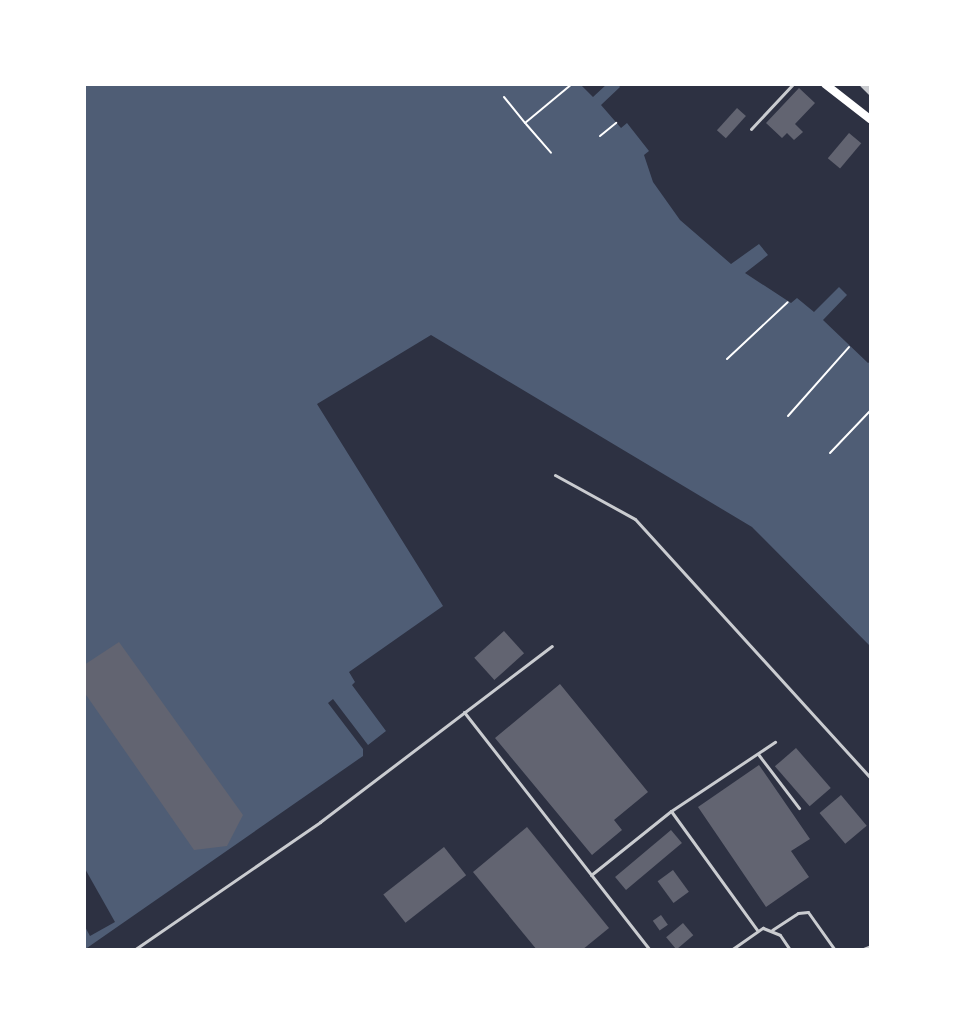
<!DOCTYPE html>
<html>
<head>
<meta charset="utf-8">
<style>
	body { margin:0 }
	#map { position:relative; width:955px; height:1034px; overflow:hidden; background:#2d3142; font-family:Quicksand,sans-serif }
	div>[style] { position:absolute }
	.water>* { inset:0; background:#4f5d75 }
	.pier>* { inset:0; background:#2d3142 }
	.building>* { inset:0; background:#626471; transform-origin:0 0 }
	.path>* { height:2px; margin:-1px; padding:0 1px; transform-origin:1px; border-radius:1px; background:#fff }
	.service>* { height:3px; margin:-1.5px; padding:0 1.5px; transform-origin:1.5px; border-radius:1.5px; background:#caccd0 }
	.tertiary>* { height:7px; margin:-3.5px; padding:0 3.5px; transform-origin:3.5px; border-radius:3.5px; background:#caccd0 }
	.secondary>* { height:8px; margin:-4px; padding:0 4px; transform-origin:4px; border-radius:4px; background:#fff }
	span { translate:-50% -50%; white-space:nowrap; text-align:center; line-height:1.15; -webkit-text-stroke:7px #fff; paint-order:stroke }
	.frame { position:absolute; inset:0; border:86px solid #fff; pointer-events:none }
</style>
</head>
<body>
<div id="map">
	<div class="water">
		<i style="clip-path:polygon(84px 84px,580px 84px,593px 97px,607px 84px,618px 84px,620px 87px,601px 105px,621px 128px,627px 123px,649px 151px,644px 155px,653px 182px,680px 220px,731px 264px,759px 244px,768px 255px,745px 273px,791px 303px,797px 298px,814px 312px,839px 287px,847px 295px,823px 320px,868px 363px,871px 361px,871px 647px,752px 527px,431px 335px,317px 404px,443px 606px,349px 672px,355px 682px,352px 685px,386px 731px,368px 745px,333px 699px,328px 703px,363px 749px,363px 756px,84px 950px)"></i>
	</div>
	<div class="pier">
		<i style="clip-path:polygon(84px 867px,115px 922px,90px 936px,84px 925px)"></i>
	</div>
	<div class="building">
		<i style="clip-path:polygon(799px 88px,815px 103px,795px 124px,803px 132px,794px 140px,787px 133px,782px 138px,766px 123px)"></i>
		<i style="left:737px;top:108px;width:12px;height:30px;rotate:42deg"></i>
		<i style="left:849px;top:133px;width:16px;height:33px;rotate:40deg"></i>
		<i style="left:504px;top:631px;width:30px;height:40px;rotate:48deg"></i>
		<i style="clip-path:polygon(119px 642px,243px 815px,227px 846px,194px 850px,84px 692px,84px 665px)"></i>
		<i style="clip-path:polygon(560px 684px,648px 792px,614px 820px,622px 830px,592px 855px,495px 738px)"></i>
		<i style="left:796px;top:748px;width:53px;height:28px;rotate:49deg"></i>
		<i style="clip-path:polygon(759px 765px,810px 839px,791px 851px,809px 877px,766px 907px,698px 807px)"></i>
		<i style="left:841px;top:795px;width:40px;height:28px;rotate:50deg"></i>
		<i style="clip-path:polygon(527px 827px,609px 928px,582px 950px,537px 950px,473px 872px)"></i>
		<i style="left:671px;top:830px;width:17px;height:73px;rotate:50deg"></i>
		<i style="left:444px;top:847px;width:36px;height:77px;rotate:52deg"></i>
		<i style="left:673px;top:870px;width:27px;height:19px;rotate:54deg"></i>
		<i style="left:661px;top:915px;width:12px;height:10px;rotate:55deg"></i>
		<i style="left:683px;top:923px;width:16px;height:22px;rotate:50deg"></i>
	</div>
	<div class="path">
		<i style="left:504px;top:97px;width:33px;rotate:51deg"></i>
		<i style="left:525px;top:123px;width:61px;rotate:-39.7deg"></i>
		<i style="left:526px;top:124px;width:38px;rotate:49deg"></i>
		<i style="left:600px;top:136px;width:21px;rotate:-39deg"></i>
		<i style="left:727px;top:359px;width:83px;rotate:-43.1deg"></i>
		<i style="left:788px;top:416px;width:92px;rotate:-48.5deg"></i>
		<i style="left:830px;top:453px;width:59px;rotate:-46.4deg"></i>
	</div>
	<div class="service">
		<i style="left:751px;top:129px;width:62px;rotate:-47deg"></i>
		<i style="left:555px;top:475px;width:91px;rotate:28.8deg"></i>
		<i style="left:635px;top:519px;width:350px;rotate:47.7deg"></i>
		<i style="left:464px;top:712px;width:302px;rotate:52deg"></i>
		<i style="left:758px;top:754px;width:68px;rotate:52.8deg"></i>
		<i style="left:671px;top:811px;width:147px;rotate:54.1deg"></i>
		<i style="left:591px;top:875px;width:102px;rotate:-38.7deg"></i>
		<i style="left:671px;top:811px;width:125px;rotate:-33.6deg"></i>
		<i style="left:772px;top:930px;width:31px;rotate:-33deg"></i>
		<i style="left:798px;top:913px;width:10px;rotate:-6deg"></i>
		<i style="left:808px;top:912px;width:47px;rotate:54.6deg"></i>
		<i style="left:134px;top:950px;width:226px;rotate:-34.5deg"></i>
		<i style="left:320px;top:822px;width:291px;rotate:-37.2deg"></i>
		<i style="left:731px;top:950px;width:39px;rotate:-35deg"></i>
		<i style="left:763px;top:928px;width:18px;rotate:22deg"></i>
		<i style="left:780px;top:935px;width:18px;rotate:56deg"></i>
		<i style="left:861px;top:950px;width:11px;rotate:-22deg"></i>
	</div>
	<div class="tertiary">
		<i style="left:863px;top:84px;width:11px;rotate:45deg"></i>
	</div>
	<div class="secondary">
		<i style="left:825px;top:84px;width:58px;rotate:38deg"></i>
	</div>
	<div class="frame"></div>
</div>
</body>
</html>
